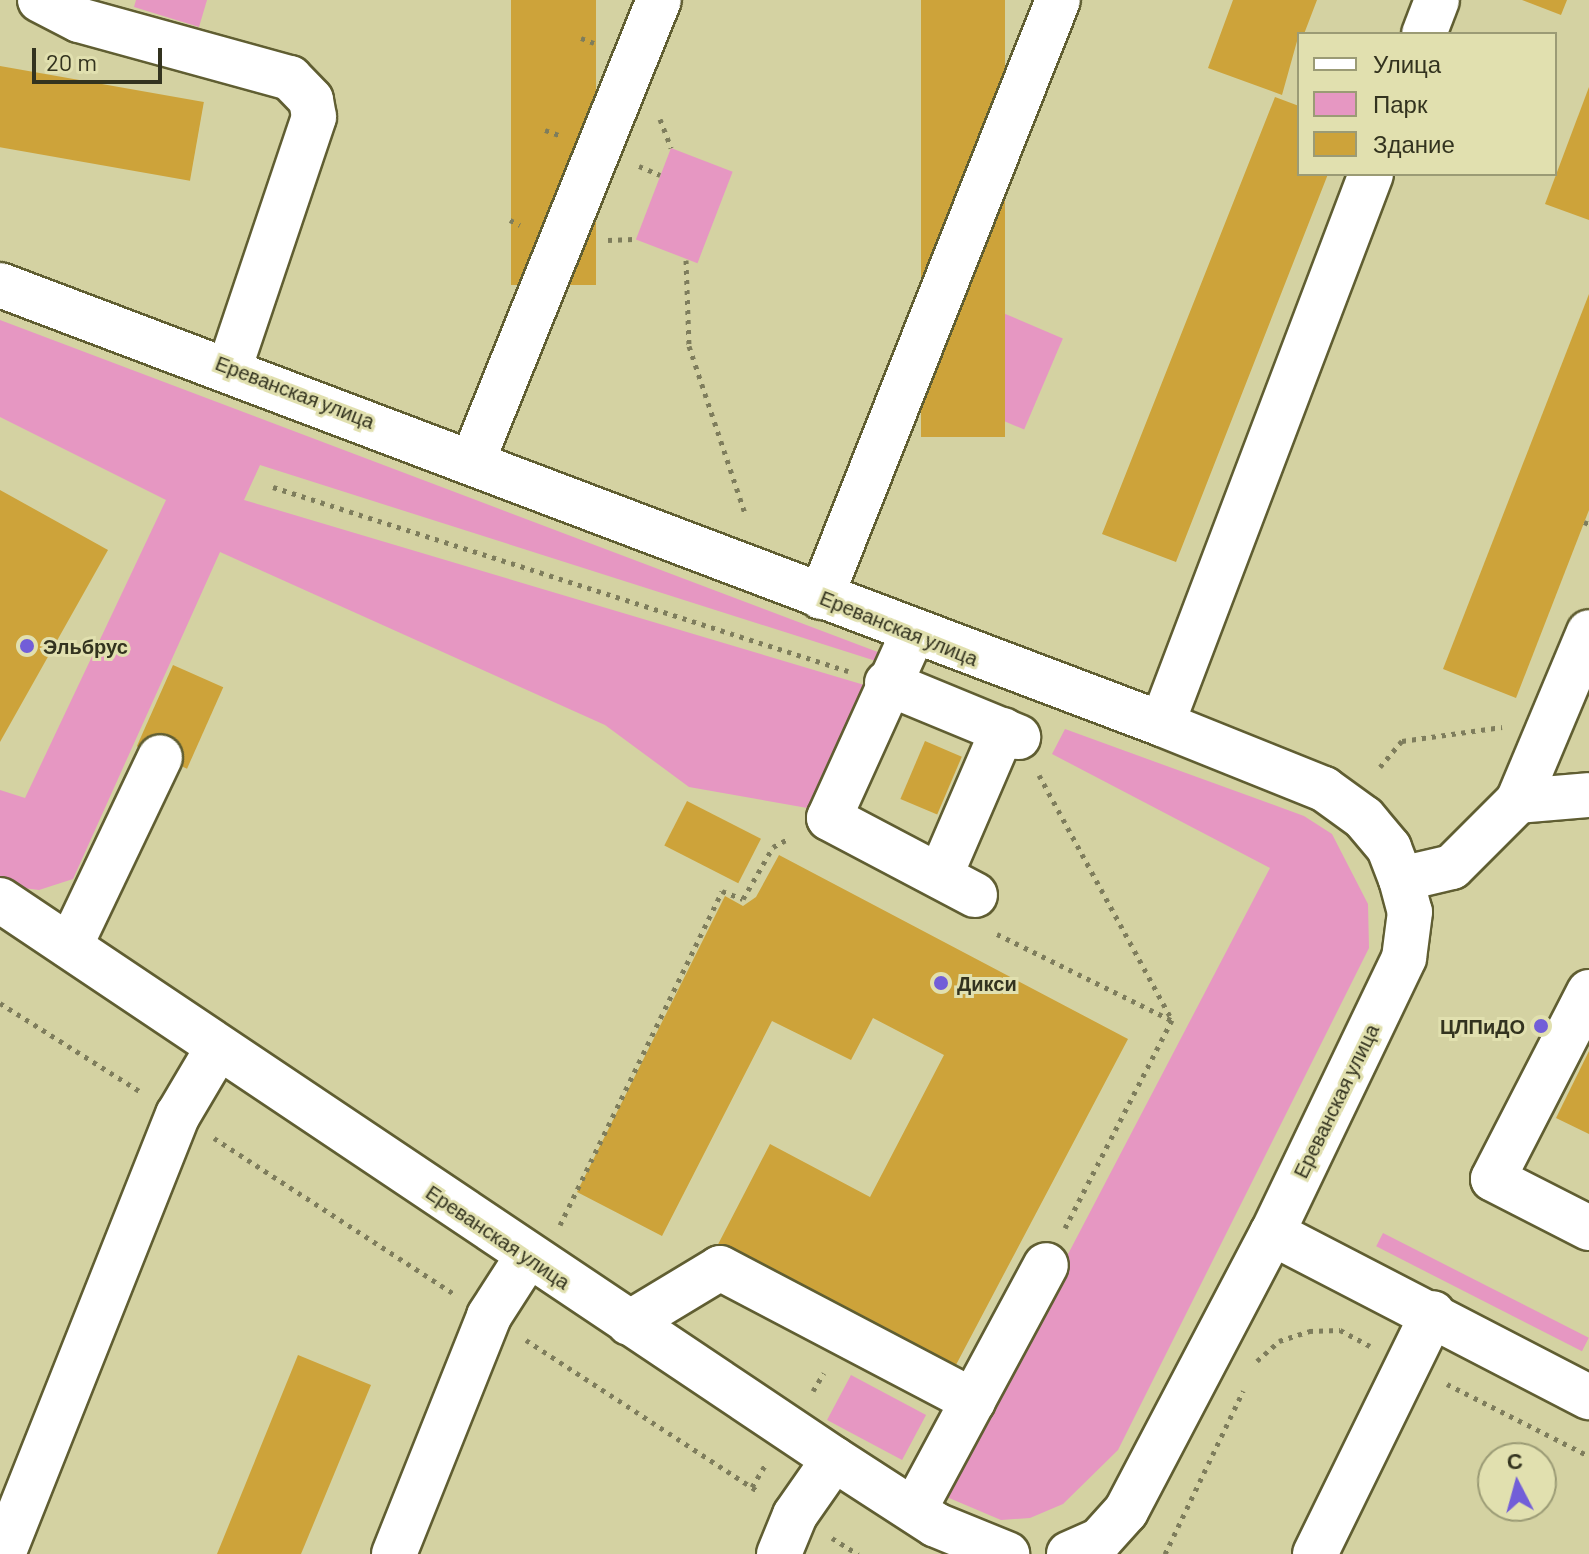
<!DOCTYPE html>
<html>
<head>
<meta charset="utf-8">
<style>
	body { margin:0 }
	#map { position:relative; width:1589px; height:1554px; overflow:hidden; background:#d4d2a2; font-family:Barlow,sans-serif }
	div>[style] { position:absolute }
	.green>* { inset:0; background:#e697c2; transform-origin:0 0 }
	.building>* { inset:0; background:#cda33a; transform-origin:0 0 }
	.path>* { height:5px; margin-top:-2.5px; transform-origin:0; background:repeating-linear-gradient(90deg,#7e7d5c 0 4px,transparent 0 10px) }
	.roads { filter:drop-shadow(2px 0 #605e32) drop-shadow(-2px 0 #605e32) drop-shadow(0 2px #605e32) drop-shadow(0 -2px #605e32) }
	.minor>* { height:44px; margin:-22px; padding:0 22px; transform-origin:22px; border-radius:22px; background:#fff }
	.dots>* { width:22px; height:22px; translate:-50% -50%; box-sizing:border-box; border:4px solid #e1e0af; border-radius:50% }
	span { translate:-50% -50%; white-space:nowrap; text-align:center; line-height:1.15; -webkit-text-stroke:6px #e1e0af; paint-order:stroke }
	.street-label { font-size:20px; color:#33331f }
	.poi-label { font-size:20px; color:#33331f; font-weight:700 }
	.left { translate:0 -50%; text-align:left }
	.right { translate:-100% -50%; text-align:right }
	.legend { position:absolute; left:1297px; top:32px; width:260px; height:144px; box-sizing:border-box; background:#e1e0af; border:2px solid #9b9b75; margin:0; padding:10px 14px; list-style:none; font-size:24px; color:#33331f }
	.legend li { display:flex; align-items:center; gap:16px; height:40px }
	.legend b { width:40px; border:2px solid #9b9b75 }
	.north { position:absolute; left:1477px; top:1442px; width:80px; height:80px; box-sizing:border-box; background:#e1e0af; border:2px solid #9b9b75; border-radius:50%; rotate:354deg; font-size:22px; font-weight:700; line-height:32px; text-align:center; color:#33331f }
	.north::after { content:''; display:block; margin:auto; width:28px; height:36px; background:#725ed8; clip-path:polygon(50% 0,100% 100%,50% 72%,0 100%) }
	.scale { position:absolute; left:32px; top:48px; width:130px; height:36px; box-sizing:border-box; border:4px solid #33331f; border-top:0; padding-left:10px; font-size:24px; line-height:28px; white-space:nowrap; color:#33331f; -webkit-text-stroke:6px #e1e0af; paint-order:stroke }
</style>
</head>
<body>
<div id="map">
	<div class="green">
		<i style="clip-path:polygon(136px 0,207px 0,199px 27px,134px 7px)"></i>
		<i style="left:671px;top:148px;width:66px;height:98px;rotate:21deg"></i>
		<i style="left:1003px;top:313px;width:65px;height:99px;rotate:23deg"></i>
		<i style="clip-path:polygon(0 320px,883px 654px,879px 662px,260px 465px,244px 500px,871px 687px,813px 809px,689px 787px,605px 725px,220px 552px,73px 879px,39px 890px,7px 886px,0 882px,0 790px,25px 798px,166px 500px,0 417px)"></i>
		<i style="clip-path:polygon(1065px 729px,1304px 816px,1332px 834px,1368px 904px,1369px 948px,1118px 1450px,1063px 1504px,1030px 1518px,1001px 1520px,942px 1495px,1270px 868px,1052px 754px)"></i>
		<i style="left:1383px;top:1233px;width:231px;height:15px;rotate:27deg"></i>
		<i style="left:851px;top:1375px;width:85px;height:51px;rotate:28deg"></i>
	</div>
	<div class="building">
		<i style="left:511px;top:0;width:85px;height:285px"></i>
		<i style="left:921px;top:0;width:84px;height:437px"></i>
		<i style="clip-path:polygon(1233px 0,1317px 0,1304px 34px,1299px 34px,1282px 95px,1208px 68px)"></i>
		<i style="clip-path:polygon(1522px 0,1567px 0,1561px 15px)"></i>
		<i style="left:0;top:66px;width:207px;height:80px;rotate:10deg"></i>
		<i style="clip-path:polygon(1589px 87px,1589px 220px,1545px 204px)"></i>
		<i style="clip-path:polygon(1275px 97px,1299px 106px,1299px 174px,1328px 174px,1176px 562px,1102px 534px)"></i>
		<i style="clip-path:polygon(1589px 294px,1589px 510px,1516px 698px,1443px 669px)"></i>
		<i style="clip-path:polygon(0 490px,108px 550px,0 742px)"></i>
		<i style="left:173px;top:665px;width:55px;height:89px;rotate:24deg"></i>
		<i style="left:925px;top:741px;width:40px;height:63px;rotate:23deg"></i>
		<i style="left:687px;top:801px;width:83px;height:50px;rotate:27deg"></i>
		<i style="clip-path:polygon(779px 855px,1128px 1039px,948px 1380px,712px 1256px,770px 1144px,870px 1197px,944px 1055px,873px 1018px,851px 1060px,772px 1021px,662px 1236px,577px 1192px,725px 896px,743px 906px,756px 897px)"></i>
		<i style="clip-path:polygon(1589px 1051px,1589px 1134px,1556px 1118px)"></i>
		<i style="clip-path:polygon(298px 1355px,371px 1385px,301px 1554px,217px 1554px)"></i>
	</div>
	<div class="path">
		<i style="left:581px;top:38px;width:14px;rotate:21deg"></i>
		<i style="left:660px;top:119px;width:31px;rotate:69deg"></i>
		<i style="left:545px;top:130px;width:15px;rotate:20deg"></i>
		<i style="left:639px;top:166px;width:23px;rotate:23deg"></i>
		<i style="left:510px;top:220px;width:11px;rotate:27deg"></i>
		<i style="left:608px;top:240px;width:26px;rotate:-2deg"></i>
		<i style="left:686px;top:260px;width:86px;rotate:88deg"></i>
		<i style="left:689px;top:346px;width:176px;rotate:71.5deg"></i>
		<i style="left:273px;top:487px;width:604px;rotate:17.74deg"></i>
		<i style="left:1584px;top:522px;width:5px;rotate:22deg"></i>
		<i style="left:1380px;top:767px;width:34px;rotate:-50deg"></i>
		<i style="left:1402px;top:741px;width:101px;rotate:-8deg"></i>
		<i style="left:1039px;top:775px;width:279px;rotate:61.5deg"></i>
		<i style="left:997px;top:934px;width:194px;rotate:26.3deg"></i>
		<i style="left:0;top:1003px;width:167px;rotate:32.3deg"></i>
		<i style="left:214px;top:1138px;width:286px;rotate:33deg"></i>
		<i style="left:560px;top:1225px;width:371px;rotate:-64.1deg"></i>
		<i style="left:722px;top:891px;width:22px;rotate:21deg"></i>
		<i style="left:743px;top:899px;width:60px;rotate:-60deg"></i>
		<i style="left:773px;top:847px;width:19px;rotate:-28deg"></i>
		<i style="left:1065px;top:1228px;width:234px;rotate:-62.8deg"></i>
		<i style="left:526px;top:1340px;width:278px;rotate:33.1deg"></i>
		<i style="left:1257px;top:1361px;width:30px;rotate:-42deg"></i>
		<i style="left:1279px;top:1341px;width:32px;rotate:-18deg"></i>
		<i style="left:1309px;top:1331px;width:31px;rotate:-2deg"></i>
		<i style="left:1340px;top:1330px;width:34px;rotate:28deg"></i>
		<i style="left:1447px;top:1384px;width:159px;rotate:26.9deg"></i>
		<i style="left:813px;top:1391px;width:21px;rotate:-59deg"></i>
		<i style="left:752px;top:1487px;width:27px;rotate:-59deg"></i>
		<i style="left:832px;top:1538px;width:31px;rotate:32deg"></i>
		<i style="left:1165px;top:1554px;width:181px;rotate:-64.4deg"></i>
	</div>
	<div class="roads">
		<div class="minor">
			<i style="left:40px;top:0;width:44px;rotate:27.1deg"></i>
			<i style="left:79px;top:20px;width:219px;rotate:15.4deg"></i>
			<i style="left:290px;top:78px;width:30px;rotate:46deg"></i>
			<i style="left:311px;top:100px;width:17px;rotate:80deg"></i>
			<i style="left:314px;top:117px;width:264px;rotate:108.6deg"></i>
			<i style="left:1424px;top:34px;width:36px;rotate:-69deg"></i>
			<i style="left:0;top:285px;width:1242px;rotate:20.7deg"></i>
			<i style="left:1162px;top:724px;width:175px;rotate:21.9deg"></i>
			<i style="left:1324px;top:789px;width:49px;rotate:35.9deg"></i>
			<i style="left:1364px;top:818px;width:39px;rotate:50deg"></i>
			<i style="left:1389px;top:848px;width:33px;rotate:69deg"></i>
			<i style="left:1401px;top:879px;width:34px;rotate:75deg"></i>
			<i style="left:1410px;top:912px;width:46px;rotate:97.4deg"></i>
			<i style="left:1404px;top:958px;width:305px;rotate:115.6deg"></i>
			<i style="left:1272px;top:1233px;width:314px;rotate:117.7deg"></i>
			<i style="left:1126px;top:1511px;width:39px;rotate:132deg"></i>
			<i style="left:1100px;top:1540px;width:34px;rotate:156deg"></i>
			<i style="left:473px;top:460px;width:496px;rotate:-68deg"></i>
			<i style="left:821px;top:597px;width:642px;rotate:-68.35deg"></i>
			<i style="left:913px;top:633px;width:203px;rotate:114.4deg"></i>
			<i style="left:829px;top:818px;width:165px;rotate:27.8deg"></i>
			<i style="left:887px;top:683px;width:142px;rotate:22.4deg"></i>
			<i style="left:1162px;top:724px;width:588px;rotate:-69.19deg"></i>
			<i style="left:1518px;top:801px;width:71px;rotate:-4.8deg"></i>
			<i style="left:940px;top:876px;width:159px;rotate:-66.7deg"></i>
			<i style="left:1401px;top:879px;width:52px;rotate:-13.2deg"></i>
			<i style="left:1452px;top:867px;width:93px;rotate:-45deg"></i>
			<i style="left:1518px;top:801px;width:183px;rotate:-67.2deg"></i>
			<i style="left:0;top:900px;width:1004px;rotate:33.83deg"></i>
			<i style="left:834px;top:1459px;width:121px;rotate:32.9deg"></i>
			<i style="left:936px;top:1525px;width:77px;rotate:22.2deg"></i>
			<i style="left:70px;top:946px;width:209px;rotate:-64.5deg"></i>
			<i style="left:1589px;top:992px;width:210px;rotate:117.2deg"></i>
			<i style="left:1493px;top:1179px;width:108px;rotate:27deg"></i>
			<i style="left:1272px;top:1233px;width:357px;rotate:27.4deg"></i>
			<i style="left:629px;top:1323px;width:106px;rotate:-31.1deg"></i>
			<i style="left:720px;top:1268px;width:286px;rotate:27.7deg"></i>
			<i style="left:914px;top:1510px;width:278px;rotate:-61.7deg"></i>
			<i style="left:3px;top:1554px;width:473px;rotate:-68.3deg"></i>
			<i style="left:178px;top:1115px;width:77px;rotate:-59.4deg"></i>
			<i style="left:394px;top:1554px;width:256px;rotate:-68.2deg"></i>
			<i style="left:489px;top:1316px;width:70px;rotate:-57.2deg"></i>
			<i style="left:779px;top:1554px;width:42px;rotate:-67.7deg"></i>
			<i style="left:795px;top:1515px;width:68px;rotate:-55.1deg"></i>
			<i style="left:1315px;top:1554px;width:268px;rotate:-63.9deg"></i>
		</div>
	</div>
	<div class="dots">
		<i style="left:27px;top:646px;background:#725ed8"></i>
		<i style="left:941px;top:983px;background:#725ed8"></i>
		<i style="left:1541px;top:1026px;background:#725ed8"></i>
	</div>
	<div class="street-label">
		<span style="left:295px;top:392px;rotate:21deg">Ереванская улица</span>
		<span style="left:899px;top:628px;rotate:22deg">Ереванская улица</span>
		<span style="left:1336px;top:1101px;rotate:-64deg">Ереванская улица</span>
		<span style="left:498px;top:1237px;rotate:34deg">Ереванская улица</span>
	</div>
	<div class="poi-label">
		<span class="left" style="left:43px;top:646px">Эльбрус</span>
		<span class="left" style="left:957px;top:983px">Дикси</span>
		<span class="right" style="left:1525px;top:1026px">ЦЛПиДО</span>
	</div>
	<ul class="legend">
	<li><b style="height:10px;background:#fff"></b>Улица</li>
	<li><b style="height:22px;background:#e697c2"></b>Парк</li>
	<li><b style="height:22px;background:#cda33a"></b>Здание</li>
	</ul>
	<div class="north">С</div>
	<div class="scale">20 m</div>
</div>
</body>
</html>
